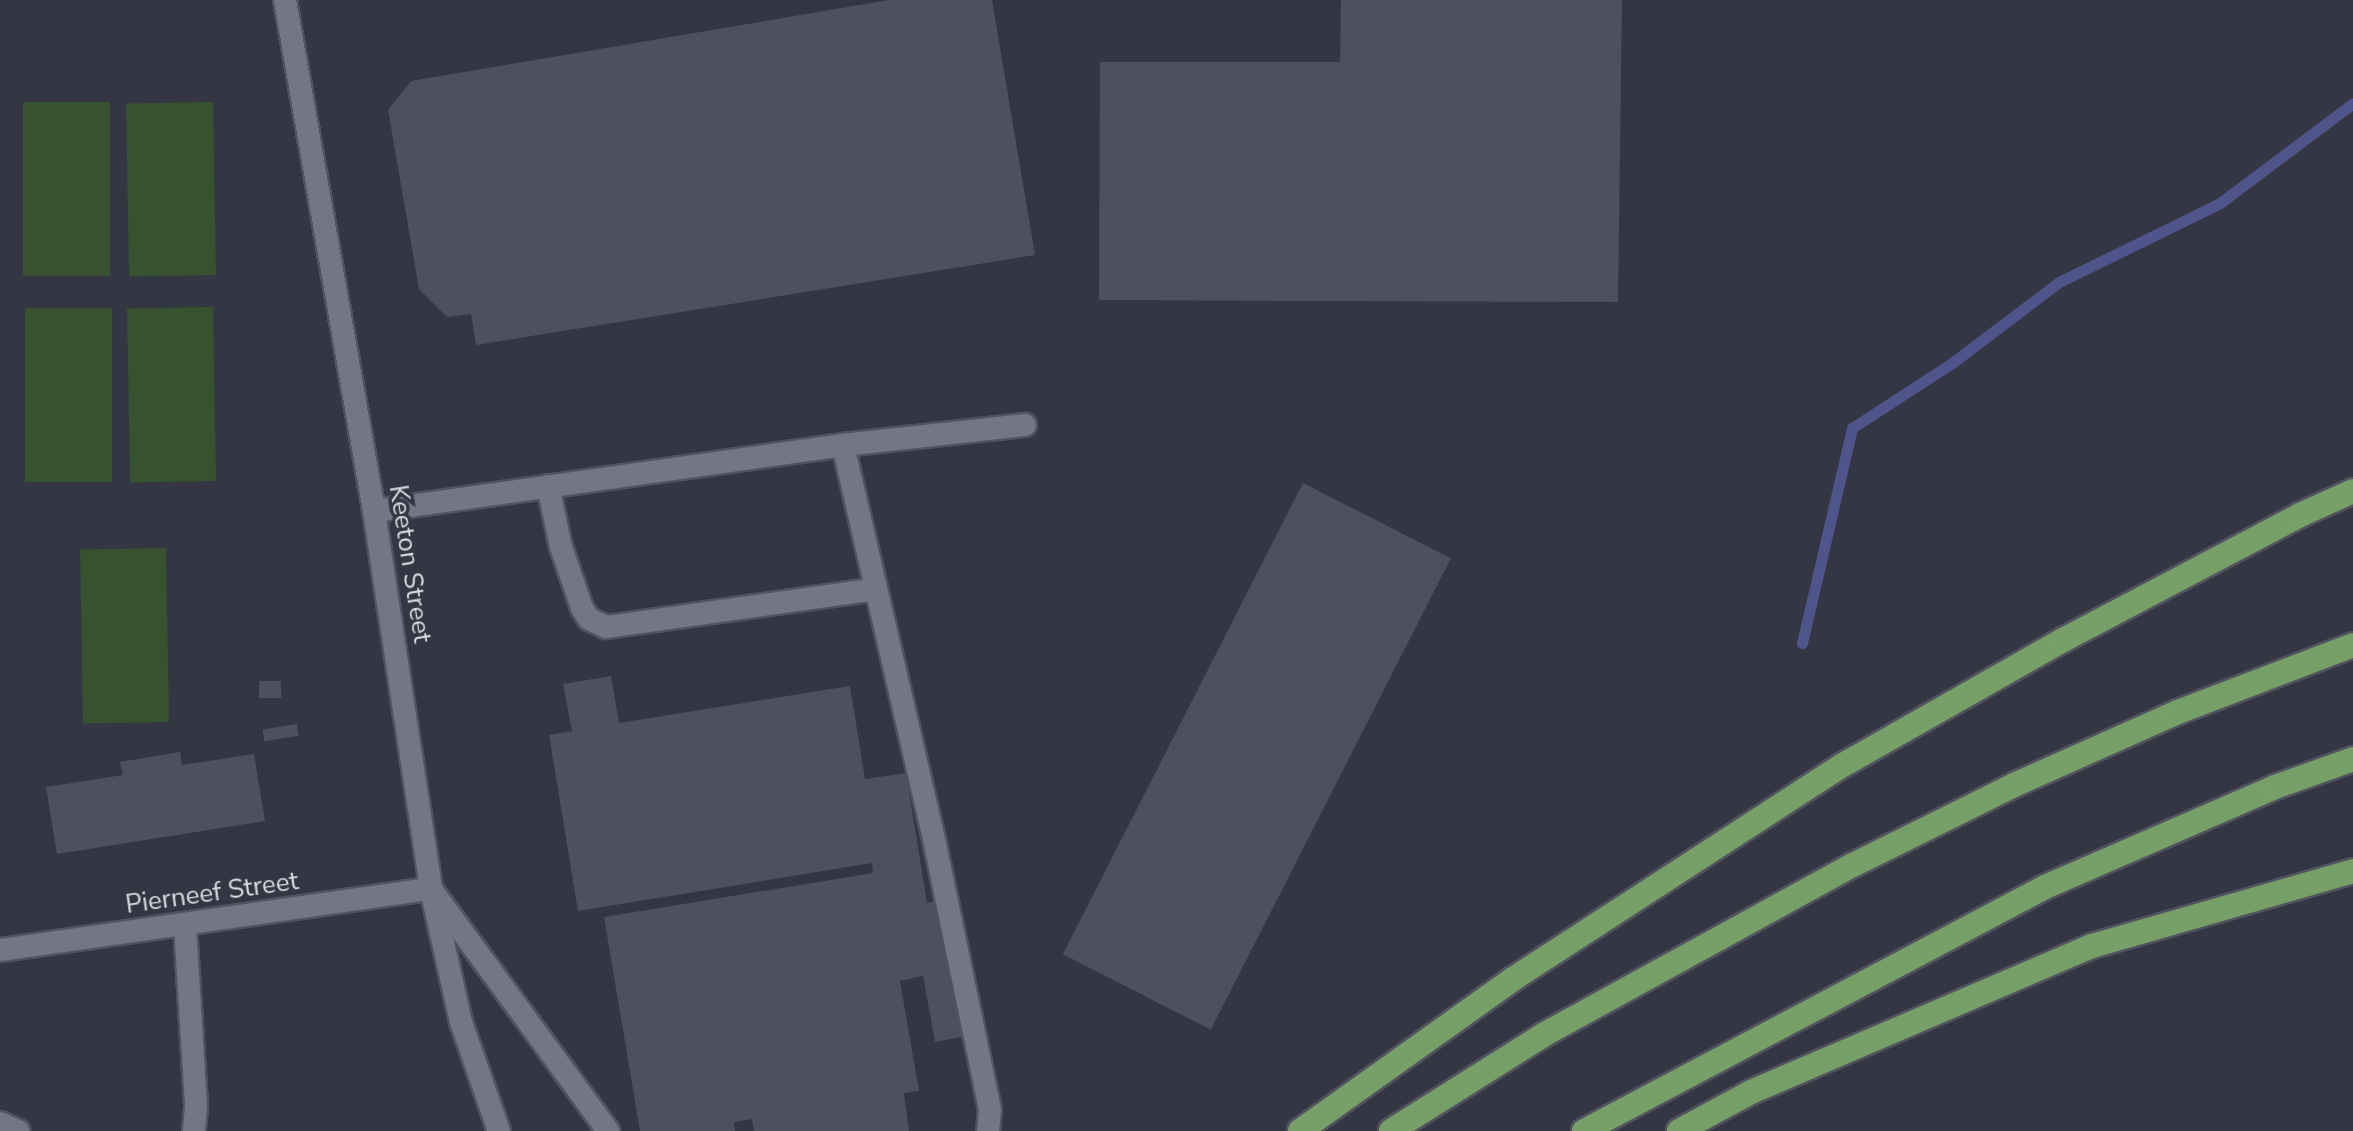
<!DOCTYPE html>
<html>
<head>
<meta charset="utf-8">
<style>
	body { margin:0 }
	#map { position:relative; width:2353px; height:1131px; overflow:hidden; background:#343643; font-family:"Nunito Sans",sans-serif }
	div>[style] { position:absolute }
	.green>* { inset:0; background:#37522e; transform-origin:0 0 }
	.stream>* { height:11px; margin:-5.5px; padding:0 5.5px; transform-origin:5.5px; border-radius:5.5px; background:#4f548b }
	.building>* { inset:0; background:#4e505e; transform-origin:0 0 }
	.roads { filter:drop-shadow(2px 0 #51535e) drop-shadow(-2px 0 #51535e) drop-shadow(0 2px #51535e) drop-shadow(0 -2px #51535e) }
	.service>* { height:22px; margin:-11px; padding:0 11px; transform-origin:11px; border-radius:11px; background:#747685 }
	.minor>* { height:22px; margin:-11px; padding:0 11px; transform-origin:11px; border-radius:11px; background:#747685 }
	.tertiary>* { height:22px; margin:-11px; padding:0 11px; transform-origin:11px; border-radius:11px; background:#747685 }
	.motorway>* { height:24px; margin:-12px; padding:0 12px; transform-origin:12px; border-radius:12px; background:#77a069 }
	span { translate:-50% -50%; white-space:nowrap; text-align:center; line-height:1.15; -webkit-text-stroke:7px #343643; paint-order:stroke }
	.street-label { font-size:26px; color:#dbdce5 }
</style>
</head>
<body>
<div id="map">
	<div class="green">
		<i style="left:110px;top:102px;width:174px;height:87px;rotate:90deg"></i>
		<i style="left:213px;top:102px;width:173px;height:87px;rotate:89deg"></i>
		<i style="left:213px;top:307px;width:174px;height:86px;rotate:89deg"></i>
		<i style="left:25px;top:308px;width:87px;height:174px"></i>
		<i style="left:166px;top:548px;width:174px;height:86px;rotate:89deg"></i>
	</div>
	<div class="stream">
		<i style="left:1802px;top:643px;width:221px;rotate:-76.9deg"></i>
		<i style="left:1852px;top:428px;width:119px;rotate:-33deg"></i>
		<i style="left:1952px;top:363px;width:134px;rotate:-37.1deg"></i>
		<i style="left:2059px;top:282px;width:179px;rotate:-26.1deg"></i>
		<i style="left:2220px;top:203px;width:166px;rotate:-36.9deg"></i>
	</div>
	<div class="building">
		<i style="clip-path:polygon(889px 0,992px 0,1035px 255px,476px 345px,471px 314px,447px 317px,419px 289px,388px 110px,411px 81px)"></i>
		<i style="clip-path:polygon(1341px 0,1622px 0,1618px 302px,1099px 300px,1100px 62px,1340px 62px)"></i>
		<i style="left:1303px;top:483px;width:166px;height:529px;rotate:27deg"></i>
		<i style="clip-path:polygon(611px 676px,619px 723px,850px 686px,865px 779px,906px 773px,927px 903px,943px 899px,966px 1036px,935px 1042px,923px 976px,900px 981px,919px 1091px,904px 1093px,909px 1131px,754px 1131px,752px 1119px,734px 1122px,735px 1131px,640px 1131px,604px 917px,873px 873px,872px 863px,578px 911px,549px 735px,572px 731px,563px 684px)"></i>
		<i style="left:259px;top:681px;width:22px;height:17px"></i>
		<i style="left:297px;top:724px;width:12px;height:35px;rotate:81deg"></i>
		<i style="clip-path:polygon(180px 752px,182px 765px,254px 754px,265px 821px,57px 854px,46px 787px,123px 775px,120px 762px)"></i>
	</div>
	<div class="roads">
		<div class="service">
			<i style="left:843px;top:445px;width:409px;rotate:77deg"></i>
			<i style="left:935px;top:844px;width:271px;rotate:78.3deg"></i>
			<i style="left:990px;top:1109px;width:22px;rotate:95deg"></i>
			<i style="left:548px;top:486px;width:62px;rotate:78deg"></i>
			<i style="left:561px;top:547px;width:65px;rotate:71deg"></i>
			<i style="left:582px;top:608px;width:13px;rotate:58deg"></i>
			<i style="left:589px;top:619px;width:19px;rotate:25deg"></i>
			<i style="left:606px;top:627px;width:272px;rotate:-8deg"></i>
			<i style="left:431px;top:889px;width:300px;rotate:53.8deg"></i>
		</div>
		<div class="minor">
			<i style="left:374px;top:511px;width:474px;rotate:-8deg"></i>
			<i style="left:843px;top:445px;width:183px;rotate:-6.3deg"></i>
			<i style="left:185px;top:925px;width:182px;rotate:86.5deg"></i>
			<i style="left:196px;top:1107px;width:24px;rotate:95deg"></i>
			<i style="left:0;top:950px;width:435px;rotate:-8.1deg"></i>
			<i style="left:0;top:1123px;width:20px;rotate:24deg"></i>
		</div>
		<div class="tertiary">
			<i style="left:285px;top:0;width:519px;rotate:80.12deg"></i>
			<i style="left:374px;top:511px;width:382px;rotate:81.4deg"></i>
			<i style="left:431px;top:889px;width:136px;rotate:77.3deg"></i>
			<i style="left:461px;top:1022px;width:115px;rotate:70.8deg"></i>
		</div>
		<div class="motorway">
			<i style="left:1300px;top:1131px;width:262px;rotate:-35.5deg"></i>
			<i style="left:1513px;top:979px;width:393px;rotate:-33deg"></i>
			<i style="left:1843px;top:765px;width:255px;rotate:-29.6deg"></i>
			<i style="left:2065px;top:639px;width:266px;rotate:-27.8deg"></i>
			<i style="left:2300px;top:515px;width:58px;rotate:-24.4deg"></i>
			<i style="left:1391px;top:1131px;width:182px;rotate:-32.2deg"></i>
			<i style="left:1545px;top:1034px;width:351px;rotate:-28.8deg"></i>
			<i style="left:1853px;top:865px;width:180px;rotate:-26.4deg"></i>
			<i style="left:2014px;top:785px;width:180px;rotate:-24deg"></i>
			<i style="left:2178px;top:712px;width:187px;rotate:-20.9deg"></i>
			<i style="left:1584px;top:1131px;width:522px;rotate:-27.89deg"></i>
			<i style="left:2045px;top:887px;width:251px;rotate:-23.5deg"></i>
			<i style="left:2275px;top:787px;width:83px;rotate:-19.7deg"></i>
			<i style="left:1679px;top:1131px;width:82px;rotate:-28.4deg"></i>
			<i style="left:1751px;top:1092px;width:371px;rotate:-23.2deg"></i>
			<i style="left:2092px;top:946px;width:272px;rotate:-16deg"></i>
		</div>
	</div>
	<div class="street-label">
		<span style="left:410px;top:564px;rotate:81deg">Keeton Street</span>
		<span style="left:212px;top:893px;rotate:-8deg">Pierneef Street</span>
	</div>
</div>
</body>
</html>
